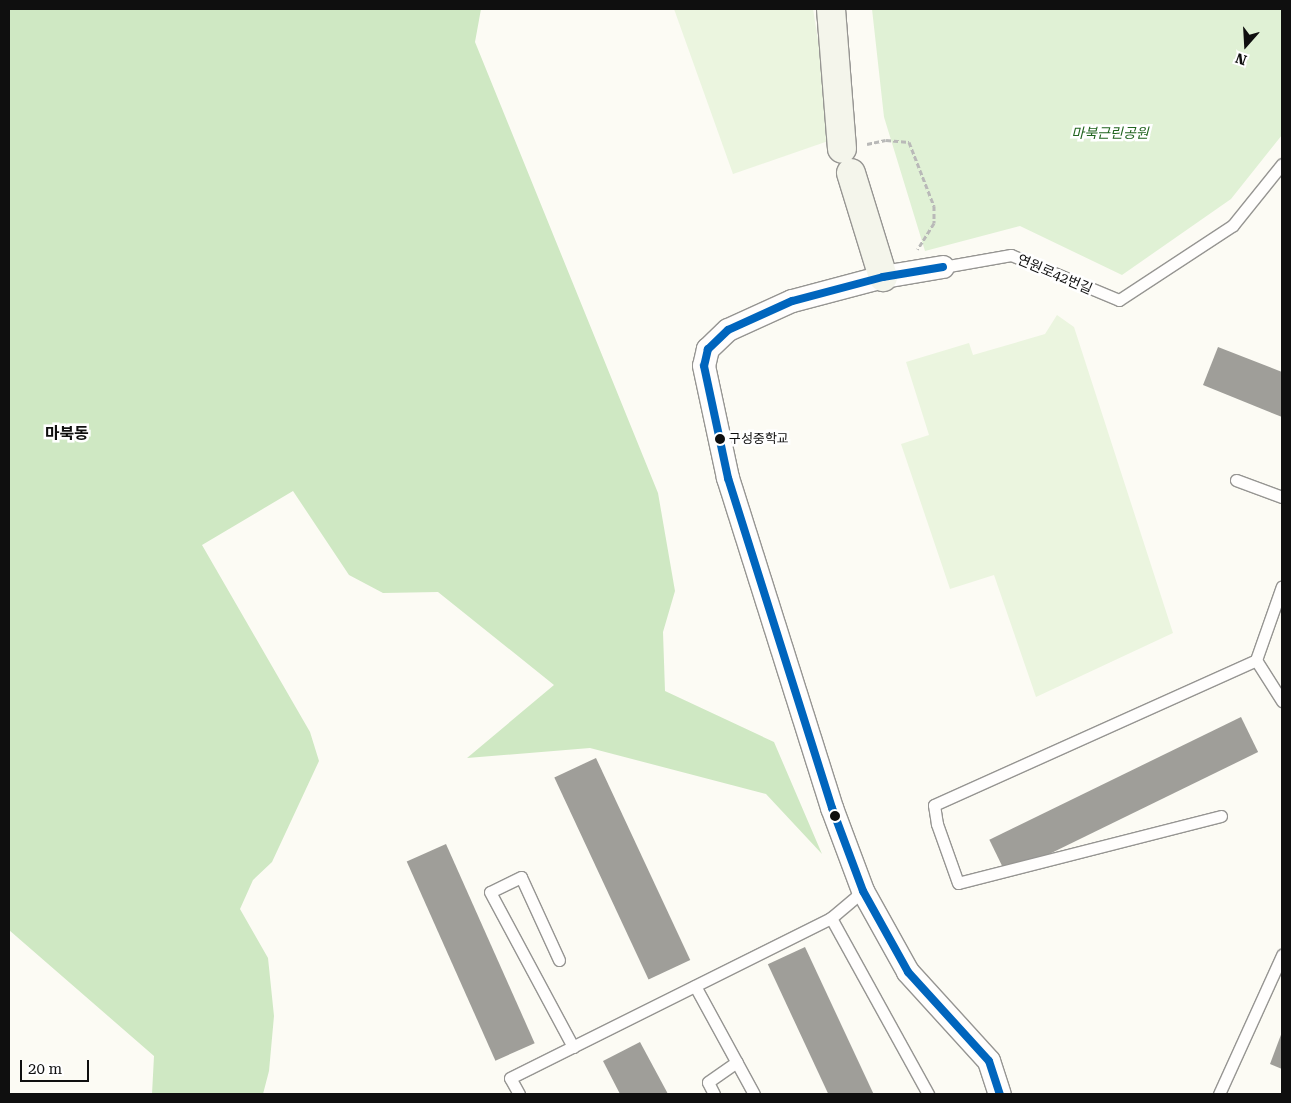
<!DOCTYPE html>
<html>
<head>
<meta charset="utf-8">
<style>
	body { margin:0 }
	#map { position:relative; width:1291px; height:1103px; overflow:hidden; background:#fcfbf4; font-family:"Roboto Serif","Noto Sans KR",serif }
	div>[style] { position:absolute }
	.green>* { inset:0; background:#e0f1d5 }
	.forest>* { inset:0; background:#cfe8c3 }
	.pitch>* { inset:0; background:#ebf5df }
	.building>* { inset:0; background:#9f9e99; transform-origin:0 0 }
	.path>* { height:3px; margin-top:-1.5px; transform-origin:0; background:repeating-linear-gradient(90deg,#b9b9b8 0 5px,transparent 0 7.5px) }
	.roads { filter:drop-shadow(1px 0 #969592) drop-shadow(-1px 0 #969592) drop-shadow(0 1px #969592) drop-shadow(0 -1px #969592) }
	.lane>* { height:11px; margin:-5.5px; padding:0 5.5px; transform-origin:5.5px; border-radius:5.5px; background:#fffefd }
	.street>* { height:22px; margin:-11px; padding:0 11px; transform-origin:11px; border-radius:11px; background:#fffefd }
	.secondary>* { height:28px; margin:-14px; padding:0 14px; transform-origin:14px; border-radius:14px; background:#f4f5eb }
	.bus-1>* { height:8px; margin:-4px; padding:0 4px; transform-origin:4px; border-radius:4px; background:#0065bd }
	.dots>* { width:14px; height:14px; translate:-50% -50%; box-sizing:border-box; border:2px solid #fff; border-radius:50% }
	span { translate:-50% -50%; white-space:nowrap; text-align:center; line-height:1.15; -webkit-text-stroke:5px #fff; paint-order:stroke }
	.bus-label { font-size:13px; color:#0f0f0f }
	.left { translate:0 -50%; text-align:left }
	.park-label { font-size:14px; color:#226520; font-style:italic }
	.street-label { font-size:14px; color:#0f0f0f }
	.quarter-label { font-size:16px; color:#0f0f0f; font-weight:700 }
	.frame { position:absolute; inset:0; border:10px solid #0f0f0f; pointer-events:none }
	.north { position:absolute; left:1221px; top:20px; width:50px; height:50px; -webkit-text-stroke:4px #fff; paint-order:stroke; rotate:199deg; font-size:14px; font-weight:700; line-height:20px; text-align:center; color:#0f0f0f }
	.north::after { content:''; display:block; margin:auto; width:18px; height:22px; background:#0f0f0f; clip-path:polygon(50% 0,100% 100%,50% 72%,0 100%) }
	.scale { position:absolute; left:20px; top:1060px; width:69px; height:22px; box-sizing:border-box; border:2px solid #0f0f0f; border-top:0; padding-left:6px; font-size:15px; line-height:18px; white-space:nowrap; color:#0f0f0f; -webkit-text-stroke:4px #fff; paint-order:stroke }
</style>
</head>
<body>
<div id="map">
	<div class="green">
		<i style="clip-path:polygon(872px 9px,1282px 9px,1282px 135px,1231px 199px,1122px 275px,1020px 226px,925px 251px,884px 117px)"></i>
	</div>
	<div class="forest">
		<i style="clip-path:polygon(9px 9px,481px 9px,475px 42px,658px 493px,675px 591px,663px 632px,665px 691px,774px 742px,822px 854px,766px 794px,590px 748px,467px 758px,554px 685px,438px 592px,383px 593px,349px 575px,293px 491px,202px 545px,310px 732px,319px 761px,272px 862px,253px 880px,240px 909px,268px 958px,274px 1016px,269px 1071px,263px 1094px,152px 1094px,154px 1056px,9px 930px)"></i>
	</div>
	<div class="pitch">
		<i style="clip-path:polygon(674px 9px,813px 9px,834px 139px,733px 174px)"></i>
		<i style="clip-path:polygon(1057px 315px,1074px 327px,1173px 633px,1036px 697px,994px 575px,950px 589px,901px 444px,929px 435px,906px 362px,969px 343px,973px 355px,1045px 334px)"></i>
	</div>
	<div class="building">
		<i style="clip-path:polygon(1218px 347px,1282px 372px,1282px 417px,1203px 385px)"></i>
		<i style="left:1241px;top:717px;width:39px;height:280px;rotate:64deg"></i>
		<i style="left:596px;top:758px;width:223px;height:46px;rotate:65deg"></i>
		<i style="left:446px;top:844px;width:218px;height:43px;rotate:66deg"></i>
		<i style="left:805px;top:947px;width:162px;height:41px;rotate:65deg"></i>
		<i style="clip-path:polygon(1282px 1032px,1282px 1069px,1270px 1064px)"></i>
		<i style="clip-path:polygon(640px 1042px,668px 1094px,620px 1094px,603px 1061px)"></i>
	</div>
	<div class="path">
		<i style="left:867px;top:144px;width:19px;rotate:-12deg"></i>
		<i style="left:886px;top:140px;width:23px;rotate:5deg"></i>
		<i style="left:909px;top:142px;width:69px;rotate:68.7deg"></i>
		<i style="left:934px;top:206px;width:17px;rotate:90deg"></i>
		<i style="left:934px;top:223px;width:31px;rotate:122deg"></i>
	</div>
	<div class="roads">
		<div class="lane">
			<i style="left:943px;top:267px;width:69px;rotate:-10deg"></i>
			<i style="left:1011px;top:255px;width:117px;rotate:22.6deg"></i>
			<i style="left:1119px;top:300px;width:136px;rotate:-33.3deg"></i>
			<i style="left:1233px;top:225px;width:78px;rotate:-51.2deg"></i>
			<i style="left:1236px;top:480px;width:49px;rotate:20.3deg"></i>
			<i style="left:1256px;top:660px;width:78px;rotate:-70.6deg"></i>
			<i style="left:1221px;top:816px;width:271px;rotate:165.7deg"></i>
			<i style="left:958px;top:883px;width:63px;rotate:-109.6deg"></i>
			<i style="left:937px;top:824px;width:19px;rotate:-99deg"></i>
			<i style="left:934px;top:805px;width:353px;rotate:-24.2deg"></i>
			<i style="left:1256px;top:660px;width:49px;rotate:57.6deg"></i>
			<i style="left:831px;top:918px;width:201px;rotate:61.1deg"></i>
			<i style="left:559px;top:960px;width:91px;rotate:-114.6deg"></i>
			<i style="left:521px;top:877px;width:34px;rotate:154deg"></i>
			<i style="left:490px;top:892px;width:176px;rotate:61.8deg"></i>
			<i style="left:695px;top:986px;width:123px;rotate:61.4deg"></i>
			<i style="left:519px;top:1094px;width:18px;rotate:-119deg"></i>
			<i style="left:510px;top:1078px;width:359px;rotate:-26.5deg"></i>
			<i style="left:831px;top:918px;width:42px;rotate:-40.2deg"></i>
			<i style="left:714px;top:1094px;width:13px;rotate:-117deg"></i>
			<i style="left:708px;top:1082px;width:35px;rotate:-35deg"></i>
			<i style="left:1219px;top:1094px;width:153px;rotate:-65.6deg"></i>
		</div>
		<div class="street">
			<i style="left:943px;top:267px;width:61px;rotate:170.5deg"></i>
			<i style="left:883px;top:277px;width:94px;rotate:165.2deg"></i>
			<i style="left:792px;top:301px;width:70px;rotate:155.6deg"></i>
			<i style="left:728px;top:330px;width:28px;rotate:136deg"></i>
			<i style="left:708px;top:349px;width:17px;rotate:103deg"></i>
			<i style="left:704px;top:366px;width:115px;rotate:77.9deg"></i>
			<i style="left:728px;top:478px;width:346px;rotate:72.5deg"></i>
			<i style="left:832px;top:808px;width:89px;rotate:69.5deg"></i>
			<i style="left:863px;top:891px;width:93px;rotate:60.9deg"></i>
			<i style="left:908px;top:972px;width:120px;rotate:47.7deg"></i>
			<i style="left:989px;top:1061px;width:35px;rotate:72deg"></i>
		</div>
		<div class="secondary">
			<i style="left:831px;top:9px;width:140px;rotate:85.5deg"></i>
			<i style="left:851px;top:173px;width:109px;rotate:72.9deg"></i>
		</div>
	</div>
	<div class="bus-1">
		<i style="left:943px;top:267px;width:61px;rotate:170.5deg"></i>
		<i style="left:883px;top:277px;width:94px;rotate:165.2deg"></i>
		<i style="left:792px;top:301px;width:70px;rotate:155.6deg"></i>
		<i style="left:728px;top:330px;width:28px;rotate:136deg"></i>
		<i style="left:708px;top:349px;width:17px;rotate:103deg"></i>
		<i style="left:704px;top:366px;width:115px;rotate:77.9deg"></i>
		<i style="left:728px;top:478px;width:346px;rotate:72.5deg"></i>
		<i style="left:832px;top:808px;width:89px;rotate:69.5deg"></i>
		<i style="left:863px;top:891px;width:93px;rotate:60.9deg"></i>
		<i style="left:908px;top:972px;width:120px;rotate:47.7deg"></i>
		<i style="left:989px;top:1061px;width:35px;rotate:72deg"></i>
	</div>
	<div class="dots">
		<i style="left:720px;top:439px;background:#0f0f0f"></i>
		<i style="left:835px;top:816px;background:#0f0f0f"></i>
	</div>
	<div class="bus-label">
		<span class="left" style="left:729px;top:439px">구성중학교</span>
	</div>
	<div class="park-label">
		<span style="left:1110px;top:133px">마북근린공원</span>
	</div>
	<div class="street-label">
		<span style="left:1055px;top:274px;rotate:23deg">연원로42번길</span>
	</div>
	<div class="quarter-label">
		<span style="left:67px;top:434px">마북동</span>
	</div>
	<div class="frame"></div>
	<div class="north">N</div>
	<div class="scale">20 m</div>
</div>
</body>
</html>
